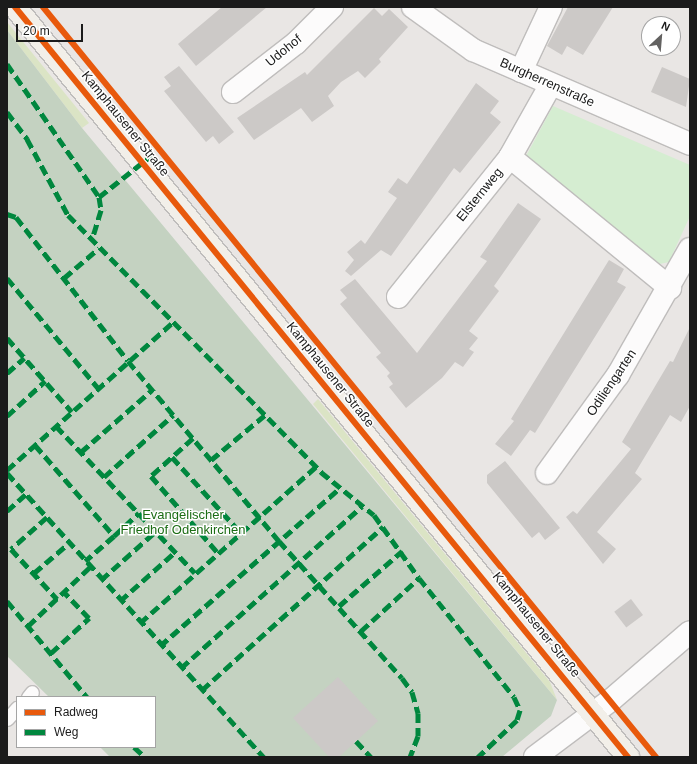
<!DOCTYPE html>
<html>
<head>
<meta charset="utf-8">
<style>
	body { margin:0 }
	#map { position:relative; width:697px; height:764px; overflow:hidden; background:#e9e6e4; font-family:Arial,sans-serif }
	div>[style] { position:absolute }
	.grass>* { inset:0; background:#dbe4c5 }
	.cemetery>* { inset:0; background:#c4d2c1 }
	.park>* { inset:0; background:#d5edd1 }
	.building>* { inset:0; background:#ccc9c7; transform-origin:0 0 }
	.roads { filter:drop-shadow(1px 0 #bfbdbc) drop-shadow(-1px 0 #bfbdbc) drop-shadow(0 1px #bfbdbc) drop-shadow(0 -1px #bfbdbc) }
	.service>* { height:13px; margin:-6.5px; padding:0 6.5px; transform-origin:6.5px; border-radius:6.5px; background:#fcfbfb }
	.minor>* { height:22px; margin:-11px; padding:0 11px; transform-origin:11px; border-radius:11px; background:#fcfbfb }
	.secondary>* { height:22px; margin:-11px; padding:0 11px; transform-origin:11px; border-radius:11px; background:#f2efe9 }
	.quiet>* { height:5px; margin-top:-2.5px; transform-origin:0; background:repeating-linear-gradient(90deg,#00873e 0 10px,transparent 0 15px) }
	.cycleway>* { height:6px; margin:-3px; padding:0 3px; transform-origin:3px; border-radius:3px; background:#e8590c }
	span { translate:-50% -50%; white-space:nowrap; text-align:center; line-height:1.15; -webkit-text-stroke:3px #fff; paint-order:stroke }
	.street-label { font-size:13px; color:#1b1b1b }
	.park-label { font-size:13px; color:#1c6d15 }
	.frame { position:absolute; inset:0; border:8px solid #1b1b1b; pointer-events:none }
	.legend { position:absolute; left:16px; top:696px; width:140px; height:52px; box-sizing:border-box; background:#fff; border:1px solid #a4a4a4; margin:0; padding:5px 7px; list-style:none; font-size:12px; color:#1b1b1b }
	.legend li { display:flex; align-items:center; gap:8px; height:20px }
	.legend b { width:20px; border:1px solid #a4a4a4 }
	.north { position:absolute; left:641px; top:16px; width:40px; height:40px; box-sizing:border-box; background:#fff; border:1px solid #a4a4a4; border-radius:50%; rotate:26deg; font-size:11px; font-weight:700; line-height:16px; text-align:center; color:#1b1b1b }
	.north::after { content:''; display:block; margin:auto; width:14px; height:18px; background:#636261; clip-path:polygon(50% 0,100% 100%,50% 72%,0 100%) }
	.scale { position:absolute; left:16px; top:24px; width:67px; height:18px; box-sizing:border-box; border:2px solid #1b1b1b; border-top:0; padding-left:5px; font-size:12px; line-height:14px; white-space:nowrap; color:#1b1b1b; -webkit-text-stroke:3px #fff; paint-order:stroke }
</style>
</head>
<body>
<div id="map">
	<div class="grass">
		<i style="clip-path:polygon(7px 22px,89px 123px,82px 128px,7px 30px)"></i>
		<i style="clip-path:polygon(318px 399px,550px 682px,557px 700px,313px 404px)"></i>
	</div>
	<div class="cemetery">
		<i style="clip-path:polygon(7px 30px,82px 128px,557px 700px,551px 716px,502px 757px,110px 757px,100px 747px,155px 747px,155px 697px,49px 697px,7px 656px)"></i>
	</div>
	<div class="park">
		<i style="clip-path:polygon(553px 106px,690px 165px,690px 216px,669px 262px,655px 265px,525px 158px)"></i>
	</div>
	<div class="building">
		<i style="clip-path:polygon(222px 7px,267px 7px,196px 66px,178px 44px)"></i>
		<i style="clip-path:polygon(568px 7px,613px 7px,583px 55px,567px 46px,562px 55px,547px 46px)"></i>
		<i style="clip-path:polygon(374px 8px,382px 16px,389px 9px,408px 27px,379px 59px,381px 62px,365px 78px,358px 71px,341px 82px,328px 96px,334px 106px,312px 122px,301px 108px,254px 140px,237px 118px,305px 72px,307px 75px)"></i>
		<i style="clip-path:polygon(179px 66px,234px 132px,219px 144px,213px 136px,206px 142px,164px 91px,171px 86px,164px 77px)"></i>
		<i style="clip-path:polygon(662px 67px,690px 79px,686px 107px,651px 92px)"></i>
		<i style="clip-path:polygon(476px 83px,499px 101px,490px 113px,501px 122px,460px 173px,454px 168px,391px 256px,381px 250px,351px 276px,345px 271px,354px 260px,347px 252px,361px 240px,365px 244px,397px 198px,388px 192px,398px 178px,407px 184px)"></i>
		<i style="clip-path:polygon(518px 203px,541px 219px,494px 286px,499px 291px,469px 331px,478px 338px,469px 349px,474px 352px,463px 367px,455px 362px,442px 378px,406px 408px,389px 387px,393px 384px,387px 376px,390px 373px,376px 357px,381px 353px,340px 304px,347px 298px,340px 290px,355px 279px,417px 353px,487px 261px,480px 257px)"></i>
		<i style="clip-path:polygon(609px 260px,624px 269px,617px 282px,626px 287px,535px 433px,530px 430px,511px 456px,495px 444px,514px 421px,511px 419px)"></i>
		<i style="clip-path:polygon(690px 327px,690px 406px,681px 422px,670px 415px,635px 473px,642px 479px,597px 532px,616px 549px,603px 564px,566px 517px,573px 511px,577px 514px,631px 449px,622px 442px,670px 361px,673px 362px)"></i>
		<i style="clip-path:polygon(505px 461px,560px 528px,545px 540px,539px 532px,532px 538px,487px 483px,487px 475px)"></i>
		<i style="left:631px;top:599px;width:20px;height:21px;rotate:53deg"></i>
		<i style="clip-path:polygon(338px 677px,378px 721px,339px 757px,329px 757px,293px 718px)"></i>
	</div>
	<div class="roads">
		<div class="service">
			<i style="left:28px;top:697px;width:6px;rotate:-51deg"></i>
			<i style="left:7px;top:719px;width:15px;rotate:-48deg"></i>
		</div>
		<div class="minor">
			<i style="left:413px;top:7px;width:74px;rotate:35.6deg"></i>
			<i style="left:473px;top:50px;width:236px;rotate:23.4deg"></i>
			<i style="left:521px;top:71px;width:71px;rotate:-64.9deg"></i>
			<i style="left:233px;top:92px;width:80px;rotate:-37.9deg"></i>
			<i style="left:296px;top:43px;width:51px;rotate:-45deg"></i>
			<i style="left:510px;top:157px;width:207px;rotate:39.3deg"></i>
			<i style="left:398px;top:297px;width:179px;rotate:-51.3deg"></i>
			<i style="left:510px;top:157px;width:81px;rotate:-60.6deg"></i>
			<i style="left:547px;top:473px;width:121px;rotate:-54.1deg"></i>
			<i style="left:618px;top:375px;width:145px;rotate:-60.3deg"></i>
			<i style="left:535px;top:757px;width:95px;rotate:-36.9deg"></i>
			<i style="left:611px;top:700px;width:104px;rotate:-40.7deg"></i>
		</div>
		<div class="secondary">
			<i style="left:15px;top:7px;width:969px;rotate:50.74deg"></i>
		</div>
	</div>
	<div class="quiet">
		<i style="left:7px;top:64px;width:162px;rotate:55.3deg"></i>
		<i style="left:99px;top:197px;width:13px;rotate:81deg"></i>
		<i style="left:101px;top:210px;width:31px;rotate:107deg"></i>
		<i style="left:7px;top:112px;width:34px;rotate:53deg"></i>
		<i style="left:27px;top:139px;width:86px;rotate:61.7deg"></i>
		<i style="left:68px;top:215px;width:361px;rotate:45.4deg"></i>
		<i style="left:321px;top:472px;width:68px;rotate:39.1deg"></i>
		<i style="left:374px;top:515px;width:77px;rotate:54.5deg"></i>
		<i style="left:419px;top:578px;width:152px;rotate:51.4deg"></i>
		<i style="left:514px;top:697px;width:14px;rotate:65deg"></i>
		<i style="left:520px;top:710px;width:10px;rotate:107deg"></i>
		<i style="left:517px;top:720px;width:54px;rotate:136.5deg"></i>
		<i style="left:99px;top:197px;width:74px;rotate:-38.4deg"></i>
		<i style="left:7px;top:214px;width:9px;rotate:18deg"></i>
		<i style="left:16px;top:217px;width:182px;rotate:52.1deg"></i>
		<i style="left:128px;top:361px;width:235px;rotate:50deg"></i>
		<i style="left:279px;top:541px;width:184px;rotate:48.1deg"></i>
		<i style="left:402px;top:678px;width:17px;rotate:54deg"></i>
		<i style="left:412px;top:692px;width:22px;rotate:74deg"></i>
		<i style="left:418px;top:713px;width:23px;rotate:90deg"></i>
		<i style="left:418px;top:736px;width:22px;rotate:111deg"></i>
		<i style="left:7px;top:278px;width:143px;rotate:50.4deg"></i>
		<i style="left:64px;top:278px;width:46px;rotate:-40.6deg"></i>
		<i style="left:7px;top:338px;width:98px;rotate:48.7deg"></i>
		<i style="left:7px;top:373px;width:23px;rotate:-41deg"></i>
		<i style="left:7px;top:416px;width:52px;rotate:-42.6deg"></i>
		<i style="left:56px;top:426px;width:202px;rotate:46.6deg"></i>
		<i style="left:193px;top:438px;width:57px;rotate:137.9deg"></i>
		<i style="left:151px;top:476px;width:102px;rotate:49deg"></i>
		<i style="left:35px;top:445px;width:121px;rotate:49deg"></i>
		<i style="left:114px;top:536px;width:38px;rotate:139deg"></i>
		<i style="left:81px;top:452px;width:94px;rotate:-41.1deg"></i>
		<i style="left:172px;top:457px;width:103px;rotate:47.8deg"></i>
		<i style="left:211px;top:460px;width:70px;rotate:-39.8deg"></i>
		<i style="left:7px;top:470px;width:222px;rotate:-41.7deg"></i>
		<i style="left:7px;top:473px;width:383px;rotate:47.9deg"></i>
		<i style="left:104px;top:477px;width:93px;rotate:-41.9deg"></i>
		<i style="left:7px;top:511px;width:25px;rotate:-42deg"></i>
		<i style="left:47px;top:517px;width:48px;rotate:138.4deg"></i>
		<i style="left:11px;top:549px;width:68px;rotate:47.4deg"></i>
		<i style="left:114px;top:536px;width:34px;rotate:-43deg"></i>
		<i style="left:34px;top:573px;width:46px;rotate:-40.6deg"></i>
		<i style="left:101px;top:580px;width:74px;rotate:-41.7deg"></i>
		<i style="left:7px;top:601px;width:125px;rotate:50.2deg"></i>
		<i style="left:120px;top:601px;width:74px;rotate:-41.7deg"></i>
		<i style="left:339px;top:606px;width:84px;rotate:-41.1deg"></i>
		<i style="left:140px;top:623px;width:235px;rotate:-41.6deg"></i>
		<i style="left:28px;top:626px;width:86px;rotate:-43.6deg"></i>
		<i style="left:361px;top:631px;width:79px;rotate:-42.4deg"></i>
		<i style="left:160px;top:646px;width:240px;rotate:-41.3deg"></i>
		<i style="left:51px;top:653px;width:52px;rotate:-42.6deg"></i>
		<i style="left:89px;top:618px;width:36px;rotate:-134deg"></i>
		<i style="left:181px;top:668px;width:243px;rotate:-41.8deg"></i>
		<i style="left:202px;top:690px;width:244px;rotate:-42deg"></i>
		<i style="left:356px;top:741px;width:22px;rotate:47deg"></i>
		<i style="left:134px;top:747px;width:15px;rotate:42deg"></i>
	</div>
	<div class="cycleway">
		<i style="left:15px;top:7px;width:969px;rotate:50.74deg"></i>
		<i style="left:43px;top:7px;width:969px;rotate:50.74deg"></i>
	</div>
	<div class="street-label">
		<span style="left:284px;top:51px;rotate:-39deg">Udohof</span>
		<span style="left:547px;top:83px;rotate:24deg">Burgherrenstraße</span>
		<span style="left:125px;top:124px;rotate:51deg">Kamphausener Straße</span>
		<span style="left:480px;top:195px;rotate:-51deg">Elsternweg</span>
		<span style="left:330px;top:375px;rotate:51deg">Kamphausener Straße</span>
		<span style="left:612px;top:383px;rotate:-56deg">Odiliengarten</span>
		<span style="left:536px;top:625px;rotate:51deg">Kamphausener Straße</span>
	</div>
	<div class="park-label">
		<span style="left:183px;top:523px">Evangelischer<br>Friedhof Odenkirchen</span>
	</div>
	<div class="frame"></div>
	<ul class="legend">
	<li><b style="height:5px;background:#e8590c"></b>Radweg</li>
	<li><b style="height:5px;background:#00873e"></b>Weg</li>
	</ul>
	<div class="north">N</div>
	<div class="scale">20 m</div>
</div>
</body>
</html>
